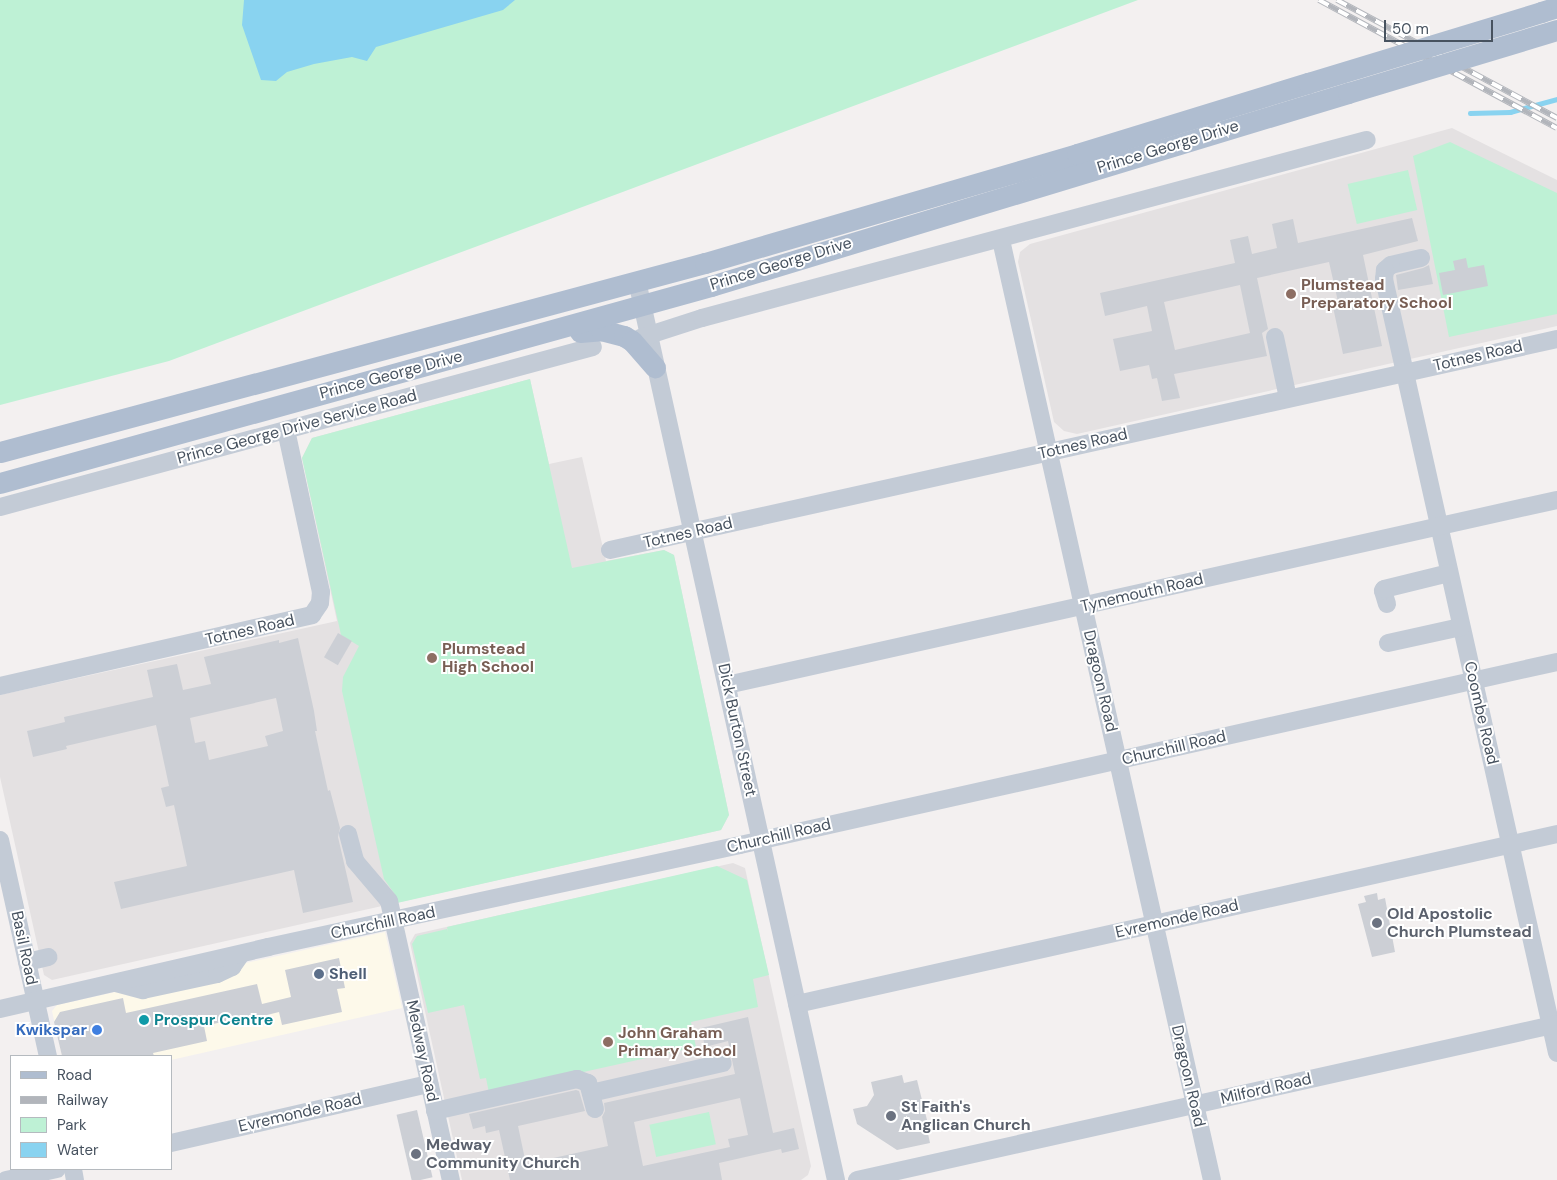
<!DOCTYPE html>
<html>
<head>
<meta charset="utf-8">
<style>
	body { margin:0 }
	#map { position:relative; width:1557px; height:1180px; overflow:hidden; background:#f3f0f0; font-family:"DM Sans",sans-serif }
	div>[style] { position:absolute }
	.commercial>* { inset:0; background:#fdf9ea }
	.education>* { inset:0; background:#e4e1e2 }
	.green>* { inset:0; background:#bef1d5; transform-origin:0 0 }
	.water>* { inset:0; background:#89d3f0 }
	.stream>* { height:4.5px; margin:-2.25px; padding:0 2.25px; transform-origin:2.25px; border-radius:2.25px; background:#89d3f0 }
	.building>* { inset:0; background:#cccfd5; transform-origin:0 0 }
	.minor>* { height:18px; margin:-9px; padding:0 9px; transform-origin:9px; border-radius:9px; background:#c3cbd6 }
	.major>* { height:21px; margin:-10.5px; padding:0 10.5px; transform-origin:10.5px; border-radius:10.5px; background:#afbdd0 }
	.rail>* { height:5.5px; margin-top:-2.75px; transform-origin:0; background:repeating-linear-gradient(90deg,#fff 0 11px,#b2b5bb 0 22px); box-sizing:border-box; border-block:1px solid #b2b5bb }
	.major-bridge>* { height:21px; margin:-10.5px; padding:0 10.5px; transform-origin:10.5px; border-radius:10.5px; background:#afbdd0 }
	.dots>* { width:14px; height:14px; translate:-50% -50%; box-sizing:border-box; border:2px solid #fff; border-radius:50% }
	span { translate:-50% -50%; white-space:nowrap; text-align:center; line-height:1.15; -webkit-text-stroke:4px #fff; paint-order:stroke }
	.street-label { font-size:16px; color:#47525f }
	.education-label { font-size:16px; color:#785e54; font-weight:700 }
	.left { translate:0 -50%; text-align:left }
	.worship-label { font-size:16px; color:#5b616d; font-weight:700 }
	.service-label { font-size:16px; color:#4e5e75; font-weight:700 }
	.culture-label { font-size:16px; color:#0d838f; font-weight:700 }
	.shop-label { font-size:16px; color:#366cbe; font-weight:700 }
	.right { translate:-100% -50%; text-align:right }
	.legend { position:absolute; left:10px; top:1055px; width:162px; height:115px; box-sizing:border-box; background:#fff; border:1px solid #b5babf; margin:0; padding:6px 9px; list-style:none; font-size:15px; color:#47525f }
	.legend li { display:flex; align-items:center; gap:10px; height:25px }
	.legend b { width:25px; border:1px solid #b5babf }
	.scale { position:absolute; left:1384px; top:20px; width:109px; height:22px; box-sizing:border-box; border:2px solid #47525f; border-top:0; padding-left:6px; font-size:15px; line-height:18px; white-space:nowrap; color:#47525f; -webkit-text-stroke:4px #fff; paint-order:stroke }
</style>
</head>
<body>
<div id="map">
	<div class="commercial">
		<i style="clip-path:polygon(385px 932px,402px 1008px,171px 1060px,171px 1056px,62px 1056px,52px 1011px,57px 1005px)"></i>
	</div>
	<div class="education">
		<i style="clip-path:polygon(1452px 128px,1557px 180px,1557px 326px,1077px 434px,1064px 431px,1054px 422px,1018px 262px,1020px 252px,1030px 244px)"></i>
		<i style="clip-path:polygon(530px 379px,549px 464px,582px 457px,606px 561px,664px 550px,674px 555px,729px 815px,721px 830px,52px 980px,44px 975px,0 777px,0 695px,337px 621px,302px 458px,312px 438px)"></i>
		<i style="clip-path:polygon(733px 863px,745px 868px,811px 1166px,808px 1175px,801px 1180px,462px 1180px,410px 943px,415px 934px)"></i>
	</div>
	<div class="green">
		<i style="clip-path:polygon(0 0,1138px 0,169px 361px,0 405px)"></i>
		<i style="clip-path:polygon(1450px 142px,1557px 193px,1557px 314px,1449px 337px,1413px 156px)"></i>
		<i style="left:1408px;top:170px;width:41px;height:62px;rotate:77deg"></i>
		<i style="clip-path:polygon(530px 379px,572px 568px,664px 550px,674px 555px,729px 815px,721px 830px,397px 903px,394px 893px,384px 879px,342px 691px,343px 677px,359px 646px,341px 635px,302px 458px,312px 438px)"></i>
		<i style="clip-path:polygon(717px 866px,747px 880px,769px 975px,753px 979px,758px 1007px,691px 1022px,696px 1047px,489px 1093px,486px 1078px,480px 1079px,464px 1005px,428px 1013px,412px 944px,417px 936px,447px 929px,448px 932px,447px 927px)"></i>
		<i style="left:709px;top:1112px;width:33px;height:61px;rotate:78deg"></i>
	</div>
	<div class="water">
		<i style="clip-path:polygon(244px 0,515px 0,503px 10px,376px 47px,367px 61px,352px 57px,314px 64px,287px 72px,276px 81px,261px 80px,242px 25px)"></i>
	</div>
	<div class="stream">
		<i style="left:1470px;top:113px;width:40px;rotate:-1.4deg"></i>
		<i style="left:1510px;top:112px;width:49px;rotate:-15.5deg"></i>
	</div>
	<div class="building">
		<i style="clip-path:polygon(evenodd,1412px 218px,1418px 241px,1363px 255px,1382px 346px,1343px 354px,1333px 307px,1339px 306px,1329px 262px,1257px 278px,1268px 329px,1262px 333px,1267px 356px,1174px 374px,1180px 398px,1162px 401px,1157px 378px,1152px 379px,1149px 365px,1120px 371px,1113px 339px,1152px 331px,1147px 306px,1105px 316px,1100px 293px,1235px 263px,1230px 240px,1248px 236px,1252px 254px,1277px 248px,1272px 224px,1293px 219px,1298px 243px,1412px 218px,1240px 285px,1250px 333px,1175px 350px,1164px 302px,1240px 285px)"></i>
		<i style="clip-path:polygon(1466px 258px,1468px 268px,1484px 265px,1488px 286px,1443px 295px,1439px 273px,1455px 270px,1453px 261px)"></i>
		<i style="clip-path:polygon(1429px 265px,1433px 284px,1398px 290px,1396px 275px,1423px 268px)"></i>
		<i style="left:338px;top:633px;width:16px;height:28px;rotate:30deg"></i>
		<i style="clip-path:polygon(evenodd,298px 638px,314px 711px,317px 731px,315px 731px,328px 791px,330px 790px,336px 813px,340px 828px,338px 837px,353px 902px,303px 913px,294px 870px,121px 909px,114px 882px,187px 866px,174px 805px,166px 807px,161px 788px,169px 786px,156px 725px,66px 746px,67px 749px,33px 757px,27px 731px,65px 722px,64px 717px,153px 697px,147px 670px,177px 664px,183px 690px,211px 684px,204px 657px,279px 640px,279px 643px,298px 638px,276px 698px,283px 731px,265px 736px,268px 746px,209px 760px,205px 741px,195px 743px,190px 718px,276px 698px)"></i>
		<i style="clip-path:polygon(1377px 893px,1378px 900px,1385px 898px,1395px 952px,1372px 957px,1358px 904px,1366px 902px,1364px 896px)"></i>
		<i style="clip-path:polygon(339px 958px,345px 988px,337px 989px,342px 1012px,282px 1025px,279px 1012px,255px 1018px,254px 1015px,204px 1026px,207px 1041px,153px 1053px,154px 1056px,62px 1056px,54px 1022px,60px 1012px,123px 998px,126px 1013px,257px 984px,262px 1004px,291px 997px,285px 970px)"></i>
		<i style="clip-path:polygon(evenodd,748px 1017px,773px 1133px,794px 1128px,799px 1149px,782px 1153px,781px 1149px,719px 1163px,722px 1180px,510px 1180px,499px 1130px,486px 1133px,485px 1126px,473px 1129px,469px 1114px,576px 1090px,579px 1091px,585px 1111px,518px 1126px,526px 1164px,608px 1146px,602px 1117px,605px 1111px,604px 1103px,735px 1074px,728px 1041px,705px 1047px,701px 1028px,748px 1017px,740px 1098px,748px 1135px,728px 1139px,730px 1147px,643px 1166px,634px 1122px,740px 1098px)"></i>
		<i style="clip-path:polygon(902px 1075px,904px 1083px,917px 1080px,928px 1124px,926px 1124px,930px 1143px,897px 1150px,857px 1124px,853px 1109px,867px 1106px,874px 1095px,871px 1082px)"></i>
		<i style="left:417px;top:1110px;width:69px;height:21px;rotate:77deg"></i>
	</div>
	<div class="minor">
		<i style="left:1001px;top:240px;width:963px;rotate:77.35deg"></i>
		<i style="left:1421px;top:258px;width:31px;rotate:167deg"></i>
		<i style="left:1391px;top:265px;width:8px;rotate:140deg"></i>
		<i style="left:1385px;top:270px;width:9px;rotate:96deg"></i>
		<i style="left:1384px;top:279px;width:793px;rotate:77.4deg"></i>
		<i style="left:637px;top:281px;width:921px;rotate:77.52deg"></i>
		<i style="left:1275px;top:337px;width:62px;rotate:78deg"></i>
		<i style="left:640px;top:338px;width:65px;rotate:-17.9deg"></i>
		<i style="left:702px;top:318px;width:688px;rotate:-14.99deg"></i>
		<i style="left:0;top:507px;width:614px;rotate:-15.1deg"></i>
		<i style="left:610px;top:550px;width:970px;rotate:-12.56deg"></i>
		<i style="left:1387px;top:604px;width:14px;rotate:-107deg"></i>
		<i style="left:1383px;top:591px;width:2px;rotate:-63deg"></i>
		<i style="left:1384px;top:589px;width:67px;rotate:-13.8deg"></i>
		<i style="left:1388px;top:643px;width:75px;rotate:-12.4deg"></i>
		<i style="left:727px;top:685px;width:850px;rotate:-12.57deg"></i>
		<i style="left:0;top:686px;width:320px;rotate:-12.8deg"></i>
		<i style="left:312px;top:615px;width:14px;rotate:-56deg"></i>
		<i style="left:320px;top:603px;width:11px;rotate:-85deg"></i>
		<i style="left:321px;top:592px;width:166px;rotate:-102.2deg"></i>
		<i style="left:348px;top:834px;width:28px;rotate:75deg"></i>
		<i style="left:355px;top:861px;width:52px;rotate:49.6deg"></i>
		<i style="left:389px;top:901px;width:286px;rotate:77.5deg"></i>
		<i style="left:0;top:840px;width:221px;rotate:77.5deg"></i>
		<i style="left:27px;top:962px;width:22px;rotate:-13deg"></i>
		<i style="left:116px;top:983px;width:28px;rotate:15deg"></i>
		<i style="left:143px;top:990px;width:76px;rotate:-12.2deg"></i>
		<i style="left:217px;top:974px;width:17px;rotate:-25deg"></i>
		<i style="left:232px;top:967px;width:16px;rotate:-55deg"></i>
		<i style="left:797px;top:1004px;width:779px;rotate:-12.61deg"></i>
		<i style="left:0;top:1009px;width:275px;rotate:-13deg"></i>
		<i style="left:268px;top:947px;width:483px;rotate:-12.2deg"></i>
		<i style="left:740px;top:845px;width:837px;rotate:-12.63deg"></i>
		<i style="left:591px;top:1093px;width:135px;rotate:-12.8deg"></i>
		<i style="left:435px;top:1111px;width:146px;rotate:-12.7deg"></i>
		<i style="left:577px;top:1079px;width:12px;rotate:20deg"></i>
		<i style="left:588px;top:1083px;width:27px;rotate:75deg"></i>
		<i style="left:171px;top:1143px;width:265px;rotate:-12.9deg"></i>
		<i style="left:73px;top:1169px;width:11px;rotate:80deg"></i>
		<i style="left:6px;top:1180px;width:52px;rotate:-12.2deg"></i>
		<i style="left:857px;top:1180px;width:717px;rotate:-12.56deg"></i>
	</div>
	<div class="major">
		<i style="left:1541px;top:12px;width:17px;rotate:-17deg"></i>
		<i style="left:580px;top:332px;width:21px;rotate:-5deg"></i>
		<i style="left:601px;top:330px;width:24px;rotate:15deg"></i>
		<i style="left:624px;top:336px;width:9px;rotate:32deg"></i>
		<i style="left:632px;top:341px;width:35px;rotate:49deg"></i>
		<i style="left:0;top:452px;width:730px;rotate:-15.01deg"></i>
		<i style="left:705px;top:263px;width:388px;rotate:-16.3deg"></i>
		<i style="left:1077px;top:154px;width:242px;rotate:-17.1deg"></i>
		<i style="left:0;top:483px;width:738px;rotate:-15.49deg"></i>
		<i style="left:711px;top:286px;width:666px;rotate:-16.86deg"></i>
	</div>
	<div class="rail">
		<i style="left:1319px;top:0;width:270px;rotate:28.3deg"></i>
		<i style="left:1337px;top:0;width:250px;rotate:28.2deg"></i>
	</div>
	<div class="major-bridge">
		<i style="left:1308px;top:83px;width:244px;rotate:-16.9deg"></i>
		<i style="left:1348px;top:93px;width:218px;rotate:-16.8deg"></i>
	</div>
	<div class="dots">
		<i style="left:1291px;top:294px;background:#8d6e63"></i>
		<i style="left:432px;top:658px;background:#8d6e63"></i>
		<i style="left:1377px;top:923px;background:#6b7280"></i>
		<i style="left:319px;top:974px;background:#5c6f8a"></i>
		<i style="left:144px;top:1020px;background:#0f9aa8"></i>
		<i style="left:97px;top:1030px;background:#3f7fe0"></i>
		<i style="left:608px;top:1042px;background:#8d6e63"></i>
		<i style="left:891px;top:1116px;background:#6b7280"></i>
		<i style="left:416px;top:1154px;background:#6b7280"></i>
	</div>
	<div class="street-label">
		<span style="left:1168px;top:147px;rotate:-17deg">Prince George Drive</span>
		<span style="left:781px;top:264px;rotate:-17deg">Prince George Drive</span>
		<span style="left:1478px;top:356px;rotate:-13deg">Totnes Road</span>
		<span style="left:391px;top:375px;rotate:-15deg">Prince George Drive</span>
		<span style="left:297px;top:427px;rotate:-15deg">Prince George Drive Service Road</span>
		<span style="left:1083px;top:444px;rotate:-13deg">Totnes Road</span>
		<span style="left:688px;top:533px;rotate:-13deg">Totnes Road</span>
		<span style="left:1142px;top:593px;rotate:-13deg">Tynemouth Road</span>
		<span style="left:250px;top:630px;rotate:-13deg">Totnes Road</span>
		<span style="left:1100px;top:681px;rotate:77deg">Dragoon Road</span>
		<span style="left:1481px;top:713px;rotate:77deg">Coombe Road</span>
		<span style="left:737px;top:730px;rotate:78deg">Dick Burton Street</span>
		<span style="left:1174px;top:748px;rotate:-13deg">Churchill Road</span>
		<span style="left:779px;top:836px;rotate:-13deg">Churchill Road</span>
		<span style="left:1177px;top:919px;rotate:-13deg">Evremonde Road</span>
		<span style="left:383px;top:923px;rotate:-12deg">Churchill Road</span>
		<span style="left:24px;top:948px;rotate:78deg">Basil Road</span>
		<span style="left:422px;top:1051px;rotate:78deg">Medway Road</span>
		<span style="left:1188px;top:1076px;rotate:77deg">Dragoon Road</span>
		<span style="left:1266px;top:1089px;rotate:-13deg">Milford Road</span>
		<span style="left:300px;top:1113px;rotate:-13deg">Evremonde Road</span>
	</div>
	<div class="education-label">
		<span class="left" style="left:1301px;top:294px">Plumstead<br>Preparatory School</span>
		<span class="left" style="left:442px;top:658px">Plumstead<br>High School</span>
		<span class="left" style="left:618px;top:1042px">John Graham<br>Primary School</span>
	</div>
	<div class="worship-label">
		<span class="left" style="left:1387px;top:923px">Old Apostolic<br>Church Plumstead</span>
		<span class="left" style="left:901px;top:1116px">St Faith's<br>Anglican Church</span>
		<span class="left" style="left:426px;top:1154px">Medway<br>Community Church</span>
	</div>
	<div class="service-label">
		<span class="left" style="left:329px;top:974px">Shell</span>
	</div>
	<div class="culture-label">
		<span class="left" style="left:154px;top:1020px">Prospur Centre</span>
	</div>
	<div class="shop-label">
		<span class="right" style="left:87px;top:1030px">Kwikspar</span>
	</div>
	<ul class="legend">
	<li><b style="height:6px;background:#afbdd0"></b>Road</li>
	<li><b style="height:6px;background:#b2b5bb"></b>Railway</li>
	<li><b style="height:14px;background:#bef1d5"></b>Park</li>
	<li><b style="height:14px;background:#89d3f0"></b>Water</li>
	</ul>
	<div class="scale">50 m</div>
</div>
</body>
</html>
